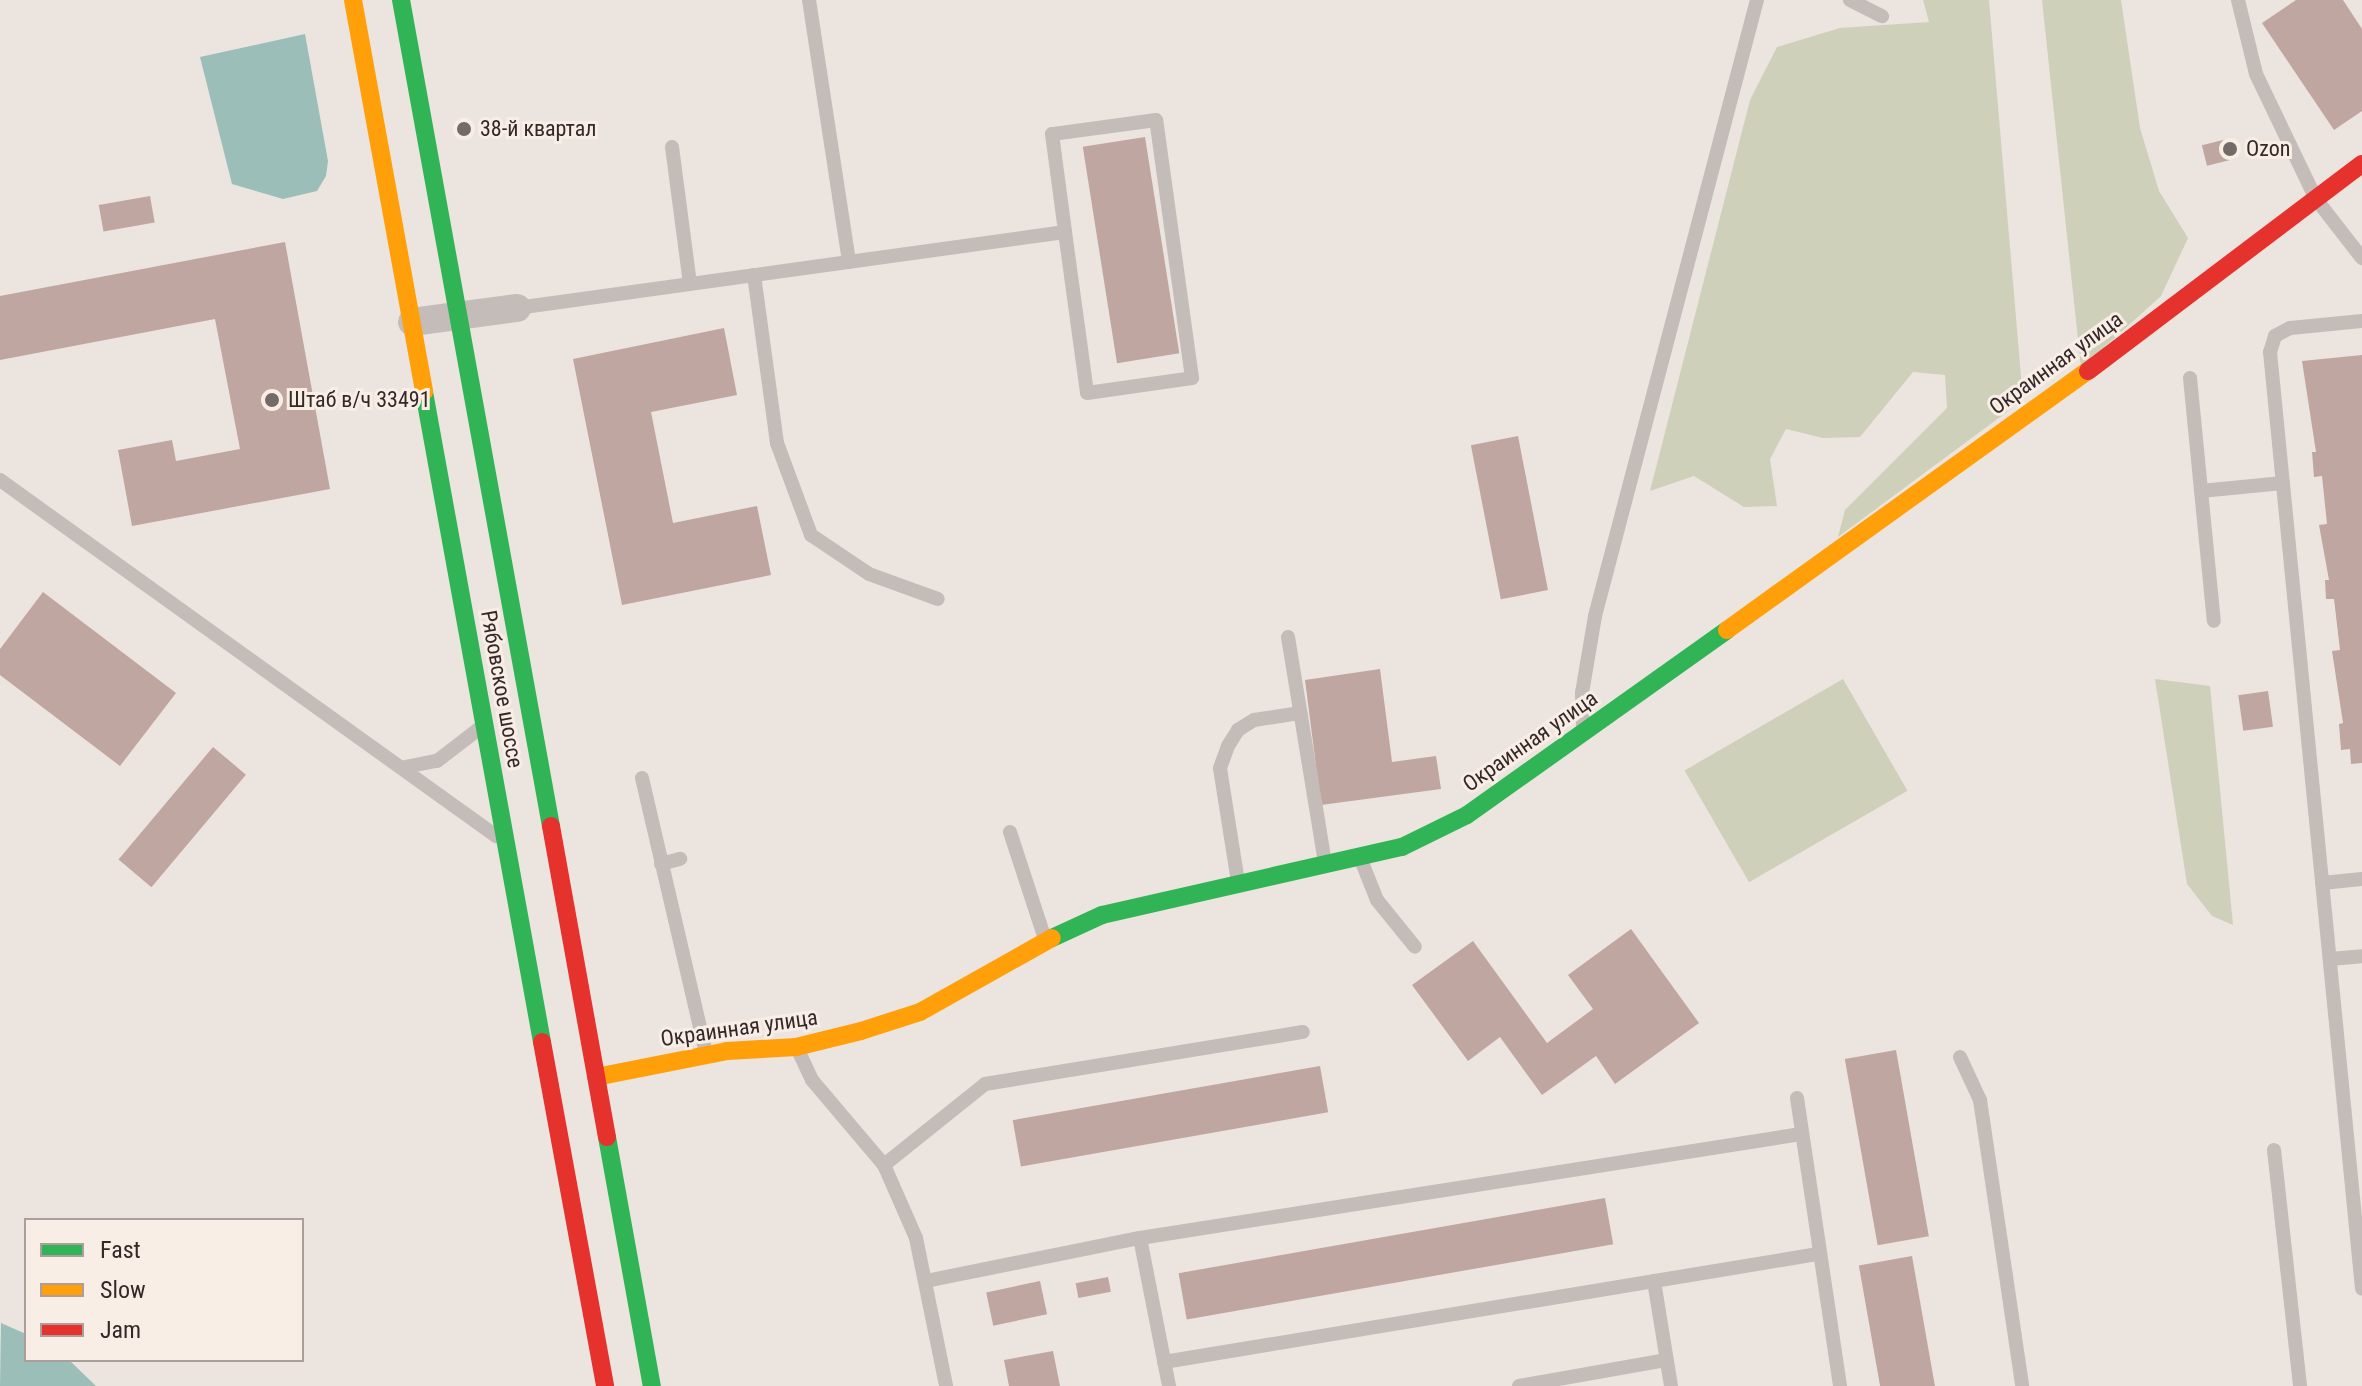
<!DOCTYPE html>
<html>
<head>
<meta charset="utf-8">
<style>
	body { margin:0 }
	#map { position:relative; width:2362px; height:1386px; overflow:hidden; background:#ece4df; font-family:"Roboto Condensed",sans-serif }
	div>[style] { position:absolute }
	.green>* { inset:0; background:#cfd0b9; transform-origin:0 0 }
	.water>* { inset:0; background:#9cbeb8 }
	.building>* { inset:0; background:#bfa6a1; transform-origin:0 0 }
	.lane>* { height:14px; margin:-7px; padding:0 7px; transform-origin:7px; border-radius:7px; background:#c4bcb8 }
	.street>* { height:28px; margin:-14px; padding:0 14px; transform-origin:14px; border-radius:14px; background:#c4bcb8 }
	.fast>* { height:18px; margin:-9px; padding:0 9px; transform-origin:9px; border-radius:9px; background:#30b455 }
	.slow>* { height:18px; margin:-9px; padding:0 9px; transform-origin:9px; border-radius:9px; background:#ff9f0a }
	.jam>* { height:18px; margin:-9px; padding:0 9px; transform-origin:9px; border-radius:9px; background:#e5322d }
	.dots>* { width:22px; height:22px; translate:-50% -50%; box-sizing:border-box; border:4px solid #f8eee6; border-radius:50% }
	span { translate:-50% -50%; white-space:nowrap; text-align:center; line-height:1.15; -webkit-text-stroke:6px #f8eee6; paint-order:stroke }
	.poi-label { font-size:22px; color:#342927 }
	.left { translate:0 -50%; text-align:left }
	.street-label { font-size:22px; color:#342927 }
	.legend { position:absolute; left:24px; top:1218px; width:280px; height:144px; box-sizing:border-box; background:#f8eee6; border:2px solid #aa9f9a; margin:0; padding:10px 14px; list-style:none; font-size:24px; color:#342927 }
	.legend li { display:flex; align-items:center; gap:16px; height:40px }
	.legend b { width:40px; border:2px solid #aa9f9a }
</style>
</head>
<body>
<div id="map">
	<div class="green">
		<i style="clip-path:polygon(1923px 0,1989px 0,2023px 400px,1838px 537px,1845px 510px,1947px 408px,1945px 375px,1913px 372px,1860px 437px,1823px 438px,1786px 429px,1770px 459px,1777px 506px,1744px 507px,1694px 476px,1650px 491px,1750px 100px,1777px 47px,1840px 28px,1929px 22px)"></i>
		<i style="clip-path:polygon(2042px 0,2121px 0,2140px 128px,2159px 191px,2188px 238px,2161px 296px,2081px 368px)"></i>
		<i style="left:1843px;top:679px;width:129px;height:183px;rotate:60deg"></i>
		<i style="clip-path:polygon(2155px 679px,2210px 686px,2233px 925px,2212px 916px,2187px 884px)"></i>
	</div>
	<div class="water">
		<i style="clip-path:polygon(305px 34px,328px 161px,326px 176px,317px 191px,283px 199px,232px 184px,200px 57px)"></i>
		<i style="clip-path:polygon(1px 1323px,26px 1334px,26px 1360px,69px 1360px,96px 1386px,0 1386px)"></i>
	</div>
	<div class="building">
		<i style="clip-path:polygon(2296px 0,2343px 0,2362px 29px,2362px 111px,2334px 130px,2262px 23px)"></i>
		<i style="left:1145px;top:137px;width:219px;height:63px;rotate:81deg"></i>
		<i style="left:2231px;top:138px;width:21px;height:30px;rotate:76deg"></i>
		<i style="left:150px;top:196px;width:27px;height:52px;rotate:80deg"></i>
		<i style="clip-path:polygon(285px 242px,330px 489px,132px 526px,118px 450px,172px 440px,176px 461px,240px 449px,215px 319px,0 360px,0 296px)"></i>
		<i style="clip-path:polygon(724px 328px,737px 395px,651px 412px,673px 523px,757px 506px,771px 575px,622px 605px,573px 359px)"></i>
		<i style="clip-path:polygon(2362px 355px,2362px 763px,2351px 764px,2350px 749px,2341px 750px,2339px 724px,2343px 723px,2332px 651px,2340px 650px,2334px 599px,2326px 599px,2325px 580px,2329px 580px,2319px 525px,2327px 524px,2322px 476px,2314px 477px,2312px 452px,2316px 452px,2302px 361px)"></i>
		<i style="left:1518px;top:436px;width:157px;height:48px;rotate:79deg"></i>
		<i style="clip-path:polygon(43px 592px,176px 693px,120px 766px,0 675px,0 649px)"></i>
		<i style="clip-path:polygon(1380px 669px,1392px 762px,1436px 756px,1441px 789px,1321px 805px,1305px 680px)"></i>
		<i style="left:2268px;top:691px;width:36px;height:30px;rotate:82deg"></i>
		<i style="left:213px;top:747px;width:43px;height:147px;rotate:40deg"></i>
		<i style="clip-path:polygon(1631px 929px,1699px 1023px,1615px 1084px,1596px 1056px,1542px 1095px,1500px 1037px,1468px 1061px,1412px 985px,1473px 941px,1547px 1043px,1593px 1009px,1568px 975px)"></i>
		<i style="left:1896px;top:1050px;width:189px;height:52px;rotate:80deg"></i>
		<i style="left:1320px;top:1066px;width:47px;height:312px;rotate:80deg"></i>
		<i style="left:1605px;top:1198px;width:47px;height:433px;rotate:80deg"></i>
		<i style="left:1912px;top:1256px;width:132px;height:54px;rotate:80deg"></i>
		<i style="left:1108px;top:1277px;width:15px;height:33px;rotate:79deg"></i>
		<i style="left:1040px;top:1281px;width:34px;height:55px;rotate:78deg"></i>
		<i style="clip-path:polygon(1053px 1351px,1060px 1386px,1009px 1386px,1004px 1360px)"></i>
	</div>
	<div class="lane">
		<i style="left:809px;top:0;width:265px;rotate:81.3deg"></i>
		<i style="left:1850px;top:0;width:36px;rotate:27deg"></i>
		<i style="left:2238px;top:0;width:76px;rotate:76.3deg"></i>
		<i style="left:2256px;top:74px;width:139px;rotate:64.4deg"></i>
		<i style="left:2316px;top:199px;width:75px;rotate:52.1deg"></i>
		<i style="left:672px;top:147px;width:138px;rotate:82.5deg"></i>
		<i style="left:754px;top:275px;width:170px;rotate:82.2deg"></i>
		<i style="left:777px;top:443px;width:98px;rotate:69.7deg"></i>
		<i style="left:811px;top:535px;width:70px;rotate:33.9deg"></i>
		<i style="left:869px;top:574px;width:73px;rotate:19.9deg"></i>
		<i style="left:517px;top:308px;width:553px;rotate:-7.9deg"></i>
		<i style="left:1065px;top:232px;width:162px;rotate:82.2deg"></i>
		<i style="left:1087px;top:393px;width:106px;rotate:-8.1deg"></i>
		<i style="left:1192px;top:378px;width:260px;rotate:-97.9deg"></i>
		<i style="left:1156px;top:120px;width:105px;rotate:172.3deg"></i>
		<i style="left:1052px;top:134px;width:99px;rotate:82.4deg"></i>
		<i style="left:2362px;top:321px;width:72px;rotate:174.4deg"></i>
		<i style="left:2290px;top:328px;width:17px;rotate:152deg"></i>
		<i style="left:2275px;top:336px;width:17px;rotate:107deg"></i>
		<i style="left:2270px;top:352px;width:941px;rotate:84.39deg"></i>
		<i style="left:2190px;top:378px;width:244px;rotate:84.4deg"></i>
		<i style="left:0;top:480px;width:611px;rotate:35.67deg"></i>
		<i style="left:2201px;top:491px;width:82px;rotate:-5.6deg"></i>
		<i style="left:1288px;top:637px;width:229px;rotate:80.7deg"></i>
		<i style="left:1583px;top:725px;width:32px;rotate:-92deg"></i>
		<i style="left:1582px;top:693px;width:78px;rotate:-80.4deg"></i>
		<i style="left:1595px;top:616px;width:637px;rotate:-75.27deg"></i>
		<i style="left:405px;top:767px;width:33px;rotate:-11deg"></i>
		<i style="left:437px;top:761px;width:54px;rotate:-37.5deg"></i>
		<i style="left:642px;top:778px;width:283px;rotate:76.9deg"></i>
		<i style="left:1010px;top:832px;width:109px;rotate:71.9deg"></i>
		<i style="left:1361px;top:860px;width:43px;rotate:68.2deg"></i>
		<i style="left:1377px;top:900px;width:60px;rotate:51deg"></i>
		<i style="left:661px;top:864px;width:20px;rotate:-15deg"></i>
		<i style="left:1238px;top:882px;width:115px;rotate:-99deg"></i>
		<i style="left:1220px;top:768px;width:23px;rotate:-70deg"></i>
		<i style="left:1228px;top:746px;width:19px;rotate:-58deg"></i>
		<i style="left:1238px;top:730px;width:19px;rotate:-32deg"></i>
		<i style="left:1254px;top:720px;width:47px;rotate:-8.7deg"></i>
		<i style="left:2322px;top:883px;width:40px;rotate:-5.7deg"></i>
		<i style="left:2330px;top:959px;width:32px;rotate:-5deg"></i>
		<i style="left:798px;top:1050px;width:33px;rotate:65deg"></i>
		<i style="left:812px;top:1080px;width:111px;rotate:49.7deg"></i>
		<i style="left:884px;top:1165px;width:80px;rotate:66.3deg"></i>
		<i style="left:916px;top:1238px;width:151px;rotate:78.5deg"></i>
		<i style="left:1960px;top:1057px;width:47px;rotate:65.1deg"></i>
		<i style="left:1980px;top:1100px;width:289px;rotate:81.6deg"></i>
		<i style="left:1797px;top:1098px;width:291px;rotate:81.5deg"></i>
		<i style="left:2274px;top:1150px;width:237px;rotate:83.7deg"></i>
		<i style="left:884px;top:1165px;width:129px;rotate:-38.7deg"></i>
		<i style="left:985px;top:1084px;width:322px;rotate:-9.3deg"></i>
		<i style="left:1140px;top:1238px;width:151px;rotate:78.9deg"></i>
		<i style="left:926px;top:1281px;width:218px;rotate:-11.4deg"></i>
		<i style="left:1140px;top:1238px;width:669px;rotate:-8.94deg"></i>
		<i style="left:1654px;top:1281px;width:106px;rotate:80.8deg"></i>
		<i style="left:1164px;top:1362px;width:663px;rotate:-9.38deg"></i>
		<i style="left:1519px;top:1386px;width:150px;rotate:-10deg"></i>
	</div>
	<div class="street">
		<i style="left:412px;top:322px;width:106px;rotate:-7.6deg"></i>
	</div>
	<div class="fast">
		<i style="left:401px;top:0;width:840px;rotate:79.71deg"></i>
		<i style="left:424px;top:392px;width:661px;rotate:79.71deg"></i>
		<i style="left:1052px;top:938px;width:55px;rotate:-24.7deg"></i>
		<i style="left:1102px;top:915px;width:308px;rotate:-12.8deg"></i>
		<i style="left:1402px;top:847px;width:72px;rotate:-26.2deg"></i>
		<i style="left:1467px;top:815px;width:319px;rotate:-35.4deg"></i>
		<i style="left:607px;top:1137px;width:253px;rotate:79.8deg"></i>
	</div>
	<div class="slow">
		<i style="left:353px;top:0;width:398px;rotate:79.7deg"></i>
		<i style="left:1727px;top:630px;width:444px;rotate:-35.7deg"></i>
		<i style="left:596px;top:1077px;width:134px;rotate:-11.2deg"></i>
		<i style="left:727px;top:1051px;width:69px;rotate:-3.3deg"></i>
		<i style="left:796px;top:1047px;width:67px;rotate:-13.8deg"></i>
		<i style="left:861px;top:1031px;width:62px;rotate:-17.9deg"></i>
		<i style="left:920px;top:1012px;width:151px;rotate:-29.3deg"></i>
	</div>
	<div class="jam">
		<i style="left:2088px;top:371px;width:343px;rotate:-37.1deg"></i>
		<i style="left:551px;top:826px;width:316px;rotate:79.8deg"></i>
		<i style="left:542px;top:1042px;width:350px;rotate:79.6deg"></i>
	</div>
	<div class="dots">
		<i style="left:464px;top:129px;background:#746a67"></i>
		<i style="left:2230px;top:149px;background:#746a67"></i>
		<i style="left:272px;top:400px;background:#746a67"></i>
	</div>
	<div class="poi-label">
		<span class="left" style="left:480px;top:129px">38-й квартал</span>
		<span class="left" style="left:2246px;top:149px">Ozon</span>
		<span class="left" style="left:288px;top:400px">Штаб в/ч 33491</span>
	</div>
	<div class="street-label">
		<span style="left:2056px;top:363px;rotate:-36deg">Окраинная улица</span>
		<span style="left:502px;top:689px;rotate:80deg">Рябовское шоссе</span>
		<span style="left:1530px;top:741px;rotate:-35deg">Окраинная улица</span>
		<span style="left:739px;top:1028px;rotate:-8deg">Окраинная улица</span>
	</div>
	<ul class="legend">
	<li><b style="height:10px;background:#30b455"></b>Fast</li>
	<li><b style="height:10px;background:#ff9f0a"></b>Slow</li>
	<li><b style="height:10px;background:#e5322d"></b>Jam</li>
	</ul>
</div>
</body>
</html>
